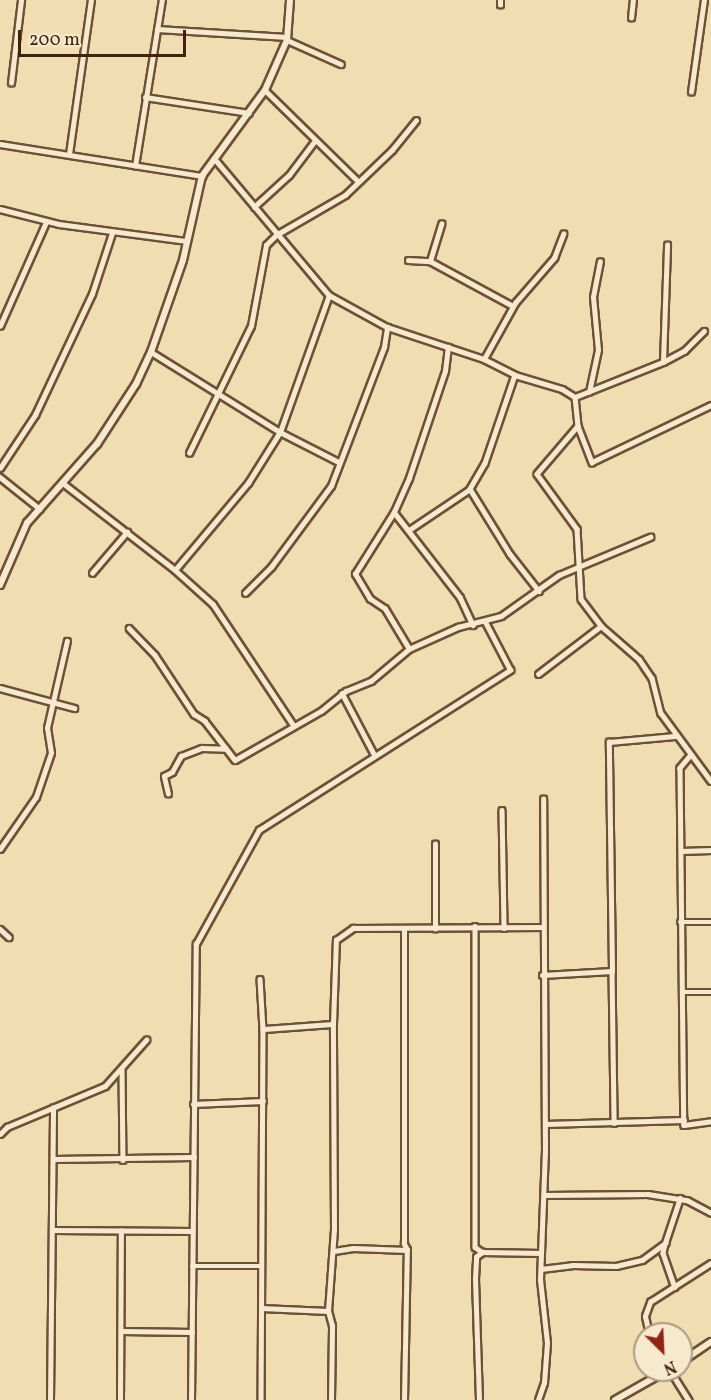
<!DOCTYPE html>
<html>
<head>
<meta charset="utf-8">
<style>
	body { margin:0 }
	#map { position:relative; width:711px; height:1400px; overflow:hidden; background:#f1ddb2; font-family:Vollkorn,serif }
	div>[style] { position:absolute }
	.roads { filter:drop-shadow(2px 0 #6d5136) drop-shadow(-2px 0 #6d5136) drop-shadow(0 2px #6d5136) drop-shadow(0 -2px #6d5136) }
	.street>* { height:4.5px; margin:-2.25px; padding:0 2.25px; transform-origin:2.25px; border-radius:2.25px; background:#f6e9cd }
	.secondary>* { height:6px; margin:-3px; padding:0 3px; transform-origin:3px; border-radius:3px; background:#f6e9cd }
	span { translate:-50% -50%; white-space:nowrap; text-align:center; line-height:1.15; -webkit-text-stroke:4.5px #f6e9cd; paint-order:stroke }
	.north { position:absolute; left:633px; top:1322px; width:60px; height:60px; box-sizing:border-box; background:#f6e9cd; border:2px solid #ae9980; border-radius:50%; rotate:156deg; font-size:16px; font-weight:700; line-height:24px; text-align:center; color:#41220d }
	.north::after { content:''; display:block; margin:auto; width:21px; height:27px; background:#8f2418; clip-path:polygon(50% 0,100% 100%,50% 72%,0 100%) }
	.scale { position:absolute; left:18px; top:30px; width:168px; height:27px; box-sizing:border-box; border:3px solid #41220d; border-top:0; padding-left:8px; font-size:18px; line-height:21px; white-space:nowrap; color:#41220d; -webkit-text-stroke:4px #f6e9cd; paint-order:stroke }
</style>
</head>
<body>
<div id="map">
	<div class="roads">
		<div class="street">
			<i style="left:500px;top:5px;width:5px;rotate:-90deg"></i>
			<i style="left:631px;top:18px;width:18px;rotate:-84deg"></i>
			<i style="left:157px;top:29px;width:130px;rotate:3.5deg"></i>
			<i style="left:287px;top:40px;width:59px;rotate:24deg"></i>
			<i style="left:11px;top:83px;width:84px;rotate:-83.1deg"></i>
			<i style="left:265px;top:90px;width:130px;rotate:44.4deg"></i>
			<i style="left:691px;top:92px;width:93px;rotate:-82deg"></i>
			<i style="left:145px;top:97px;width:105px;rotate:8.7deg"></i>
			<i style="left:0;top:144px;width:205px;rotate:9deg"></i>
			<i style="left:69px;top:154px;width:156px;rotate:-81.9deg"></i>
			<i style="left:214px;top:158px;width:179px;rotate:50deg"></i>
			<i style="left:329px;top:295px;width:66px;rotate:28.9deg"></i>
			<i style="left:387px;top:327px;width:102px;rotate:18.3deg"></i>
			<i style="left:484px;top:359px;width:35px;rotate:27deg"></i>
			<i style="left:515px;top:375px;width:49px;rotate:16.6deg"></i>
			<i style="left:562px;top:389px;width:15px;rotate:32deg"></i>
			<i style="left:135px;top:166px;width:168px;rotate:-80.8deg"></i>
			<i style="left:254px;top:207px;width:47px;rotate:-42.4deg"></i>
			<i style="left:289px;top:175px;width:41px;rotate:-52.9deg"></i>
			<i style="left:0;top:209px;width:61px;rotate:14.3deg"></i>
			<i style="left:59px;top:224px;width:129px;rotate:7.6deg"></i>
			<i style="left:408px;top:260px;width:22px;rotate:3deg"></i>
			<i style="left:430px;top:261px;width:94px;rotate:28.5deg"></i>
			<i style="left:430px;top:261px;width:39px;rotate:-73deg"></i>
			<i style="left:0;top:326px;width:114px;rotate:-66.1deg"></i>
			<i style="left:151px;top:352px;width:152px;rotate:31.8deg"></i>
			<i style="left:280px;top:432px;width:66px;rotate:27deg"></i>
			<i style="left:484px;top:359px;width:64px;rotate:-61deg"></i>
			<i style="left:515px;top:303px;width:60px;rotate:-49.1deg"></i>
			<i style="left:554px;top:258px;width:26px;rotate:-69deg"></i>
			<i style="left:663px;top:362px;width:117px;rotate:-88deg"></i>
			<i style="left:515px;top:375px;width:93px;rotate:108.8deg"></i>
			<i style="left:485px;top:463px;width:30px;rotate:120deg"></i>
			<i style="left:470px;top:489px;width:76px;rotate:58.4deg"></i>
			<i style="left:510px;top:554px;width:47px;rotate:51.9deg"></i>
			<i style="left:589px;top:392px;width:43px;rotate:-77.9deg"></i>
			<i style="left:598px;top:350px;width:53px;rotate:-95.4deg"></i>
			<i style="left:593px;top:297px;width:36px;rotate:-79deg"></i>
			<i style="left:575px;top:397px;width:29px;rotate:84deg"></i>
			<i style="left:578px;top:426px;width:39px;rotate:69deg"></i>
			<i style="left:592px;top:462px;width:132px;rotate:-25.6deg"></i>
			<i style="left:575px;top:397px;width:95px;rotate:-21.7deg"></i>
			<i style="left:663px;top:362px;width:24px;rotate:-28deg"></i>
			<i style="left:684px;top:351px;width:28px;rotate:-45deg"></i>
			<i style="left:578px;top:426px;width:63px;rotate:130.5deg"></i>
			<i style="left:537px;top:474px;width:68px;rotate:54deg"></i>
			<i style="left:577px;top:529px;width:70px;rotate:86.7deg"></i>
			<i style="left:581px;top:599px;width:34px;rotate:53deg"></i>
			<i style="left:601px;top:626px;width:50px;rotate:41deg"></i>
			<i style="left:639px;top:659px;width:23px;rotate:56deg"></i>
			<i style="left:652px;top:678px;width:36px;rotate:76deg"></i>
			<i style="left:661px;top:713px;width:84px;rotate:53.7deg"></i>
			<i style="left:189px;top:453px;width:141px;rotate:-64deg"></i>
			<i style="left:251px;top:326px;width:82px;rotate:-79.5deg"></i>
			<i style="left:266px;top:245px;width:14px;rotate:-45deg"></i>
			<i style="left:276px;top:235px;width:80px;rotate:-30.1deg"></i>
			<i style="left:345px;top:195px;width:65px;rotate:-43.8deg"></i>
			<i style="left:392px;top:150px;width:38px;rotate:-51deg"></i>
			<i style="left:0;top:468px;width:64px;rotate:-56.6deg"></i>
			<i style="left:35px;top:415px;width:134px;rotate:-64.8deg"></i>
			<i style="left:92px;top:294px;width:64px;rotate:-71.8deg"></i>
			<i style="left:0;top:477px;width:51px;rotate:38.7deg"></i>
			<i style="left:63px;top:483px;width:142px;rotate:37.8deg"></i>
			<i style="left:175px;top:570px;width:51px;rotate:41.8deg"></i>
			<i style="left:213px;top:604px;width:146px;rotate:56.4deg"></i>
			<i style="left:394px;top:512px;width:108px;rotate:52.2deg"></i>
			<i style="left:460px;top:597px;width:31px;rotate:65deg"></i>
			<i style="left:409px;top:530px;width:73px;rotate:-33.9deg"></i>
			<i style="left:175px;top:570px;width:114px;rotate:-50deg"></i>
			<i style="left:248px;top:483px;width:60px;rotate:-57.9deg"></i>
			<i style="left:280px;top:432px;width:145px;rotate:-70.3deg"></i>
			<i style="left:92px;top:573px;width:54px;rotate:-49.5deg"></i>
			<i style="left:245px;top:593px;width:37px;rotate:-45deg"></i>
			<i style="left:271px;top:567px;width:101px;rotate:-53.5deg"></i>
			<i style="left:331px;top:486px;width:149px;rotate:-69.1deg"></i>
			<i style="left:384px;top:347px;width:20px;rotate:-81deg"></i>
			<i style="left:129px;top:628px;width:37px;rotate:46deg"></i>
			<i style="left:155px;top:655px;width:71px;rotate:56.5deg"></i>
			<i style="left:194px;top:714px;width:13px;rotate:32deg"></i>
			<i style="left:205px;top:721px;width:49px;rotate:52.4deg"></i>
			<i style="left:235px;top:760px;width:99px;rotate:-29.7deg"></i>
			<i style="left:321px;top:711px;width:32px;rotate:-39deg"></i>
			<i style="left:346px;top:691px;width:27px;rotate:-22deg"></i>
			<i style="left:371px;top:681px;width:50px;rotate:-40.1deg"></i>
			<i style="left:409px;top:649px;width:54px;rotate:-24.2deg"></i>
			<i style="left:458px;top:627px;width:44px;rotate:-14.3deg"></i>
			<i style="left:501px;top:616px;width:71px;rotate:-35.3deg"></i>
			<i style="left:559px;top:575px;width:99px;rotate:-22.7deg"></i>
			<i style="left:409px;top:649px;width:47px;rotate:-121deg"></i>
			<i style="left:385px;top:609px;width:18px;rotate:-146deg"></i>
			<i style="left:370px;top:599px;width:29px;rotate:-121deg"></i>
			<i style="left:355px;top:574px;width:73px;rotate:-57.8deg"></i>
			<i style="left:394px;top:512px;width:37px;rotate:-66deg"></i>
			<i style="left:409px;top:478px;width:113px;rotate:-71.4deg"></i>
			<i style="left:445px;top:371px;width:24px;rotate:-83deg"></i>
			<i style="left:538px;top:674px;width:79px;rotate:-37.3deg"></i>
			<i style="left:0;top:688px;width:77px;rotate:15.1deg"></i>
			<i style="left:342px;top:693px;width:69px;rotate:62.3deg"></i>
			<i style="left:690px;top:756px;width:16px;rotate:130deg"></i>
			<i style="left:680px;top:768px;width:357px;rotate:89.4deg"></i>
			<i style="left:684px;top:1125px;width:27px;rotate:-8deg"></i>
			<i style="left:168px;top:794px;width:18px;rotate:-103deg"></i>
			<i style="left:164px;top:776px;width:9px;rotate:-27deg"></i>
			<i style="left:172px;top:772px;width:18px;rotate:-61deg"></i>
			<i style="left:181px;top:756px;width:22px;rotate:-21deg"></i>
			<i style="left:202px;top:748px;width:24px;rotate:2deg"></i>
			<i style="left:502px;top:810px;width:118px;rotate:89deg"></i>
			<i style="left:0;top:849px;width:63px;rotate:-55.3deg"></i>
			<i style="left:36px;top:797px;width:46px;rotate:-71.2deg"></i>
			<i style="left:51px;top:753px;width:25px;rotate:-99deg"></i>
			<i style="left:47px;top:728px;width:89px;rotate:-77.1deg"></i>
			<i style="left:681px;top:851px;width:30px;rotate:-2deg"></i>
			<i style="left:680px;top:922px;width:31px"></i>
			<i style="left:475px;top:926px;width:321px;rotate:90deg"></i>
			<i style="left:475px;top:1247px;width:9px;rotate:36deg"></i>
			<i style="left:482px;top:1252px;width:59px;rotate:1deg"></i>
			<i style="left:0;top:929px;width:12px;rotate:42deg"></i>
			<i style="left:435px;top:929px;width:85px;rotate:-90deg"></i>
			<i style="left:612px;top:971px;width:229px;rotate:-90.8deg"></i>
			<i style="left:609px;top:742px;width:66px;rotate:-5.2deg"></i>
			<i style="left:542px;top:975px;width:70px;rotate:-3.3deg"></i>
			<i style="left:612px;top:971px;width:152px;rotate:89.2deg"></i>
			<i style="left:260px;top:979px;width:50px;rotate:86.6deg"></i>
			<i style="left:263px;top:1029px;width:371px;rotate:90.3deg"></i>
			<i style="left:682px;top:992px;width:29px"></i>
			<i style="left:263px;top:1029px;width:70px;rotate:-4.1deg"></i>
			<i style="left:122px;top:1070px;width:90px;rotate:89.4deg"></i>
			<i style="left:193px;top:1104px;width:70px;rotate:-2.5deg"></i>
			<i style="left:545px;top:1124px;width:139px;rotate:-1.6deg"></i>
			<i style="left:0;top:1134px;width:10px;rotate:-45deg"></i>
			<i style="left:7px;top:1127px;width:106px;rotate:-22.7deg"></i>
			<i style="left:105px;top:1086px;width:62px;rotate:-48.3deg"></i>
			<i style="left:53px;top:1159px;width:141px;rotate:-0.8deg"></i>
			<i style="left:545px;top:1195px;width:103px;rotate:-0.6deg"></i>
			<i style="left:648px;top:1194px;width:39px;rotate:9deg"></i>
			<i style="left:687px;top:1200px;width:27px;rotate:28deg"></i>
			<i style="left:53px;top:1230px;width:139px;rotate:0.4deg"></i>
			<i style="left:665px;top:1244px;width:9px;rotate:103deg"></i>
			<i style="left:663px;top:1253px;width:36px;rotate:71deg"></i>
			<i style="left:334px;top:1251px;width:19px;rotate:-9deg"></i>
			<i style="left:353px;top:1248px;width:54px;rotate:2.1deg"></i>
			<i style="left:407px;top:1250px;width:7px;rotate:-117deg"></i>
			<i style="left:404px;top:1244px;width:314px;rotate:-90deg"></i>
			<i style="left:192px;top:1266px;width:68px"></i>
			<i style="left:541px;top:1269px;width:32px;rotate:-7deg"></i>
			<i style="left:573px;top:1265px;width:43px;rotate:1.3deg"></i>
			<i style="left:616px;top:1266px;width:27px;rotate:-13deg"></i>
			<i style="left:642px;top:1260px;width:29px;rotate:-36deg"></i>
			<i style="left:665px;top:1243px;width:47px;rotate:-71.6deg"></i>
			<i style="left:261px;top:1308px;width:67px;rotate:2.6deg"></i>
			<i style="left:121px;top:1331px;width:71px;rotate:0.8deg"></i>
			<i style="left:649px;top:1334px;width:18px;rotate:-103deg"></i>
			<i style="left:645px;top:1316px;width:15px;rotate:-70deg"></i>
			<i style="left:650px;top:1302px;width:72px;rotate:-32.6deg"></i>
			<i style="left:670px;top:1370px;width:36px;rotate:58deg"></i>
			<i style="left:50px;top:1400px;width:292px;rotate:-89.4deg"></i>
			<i style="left:120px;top:1400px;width:169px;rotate:-89.7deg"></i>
			<i style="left:191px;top:1400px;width:456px;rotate:-89.4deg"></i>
			<i style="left:196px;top:944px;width:130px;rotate:-61.1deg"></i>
			<i style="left:259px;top:830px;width:298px;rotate:-32.5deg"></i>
			<i style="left:510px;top:670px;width:54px;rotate:-117.5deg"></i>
			<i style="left:331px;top:1400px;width:74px;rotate:-89.2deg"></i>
			<i style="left:332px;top:1326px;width:16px;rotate:-105deg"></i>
			<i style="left:328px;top:1311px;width:81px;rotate:-85.8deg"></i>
			<i style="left:334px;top:1230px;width:206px;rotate:-90.3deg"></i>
			<i style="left:333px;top:1024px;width:84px;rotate:-88deg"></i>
			<i style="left:336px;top:940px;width:21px;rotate:-35deg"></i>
			<i style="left:353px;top:928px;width:190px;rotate:-0.3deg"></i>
			<i style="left:404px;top:1400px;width:150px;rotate:-88.9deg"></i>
			<i style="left:479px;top:1400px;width:121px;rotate:-91.9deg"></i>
			<i style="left:475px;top:1279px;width:22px;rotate:-87deg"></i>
			<i style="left:476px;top:1257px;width:8px;rotate:-40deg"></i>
			<i style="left:538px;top:1400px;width:18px;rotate:-71deg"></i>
			<i style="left:544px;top:1383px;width:40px;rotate:-85.7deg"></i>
			<i style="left:547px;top:1343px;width:63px;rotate:-96.3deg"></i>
			<i style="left:540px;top:1280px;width:129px;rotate:-87.8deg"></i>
			<i style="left:545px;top:1151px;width:352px;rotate:-90.3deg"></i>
		</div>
		<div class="secondary">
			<i style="left:0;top:585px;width:68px;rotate:-66.5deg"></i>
			<i style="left:27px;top:523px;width:106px;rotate:-48.5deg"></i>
			<i style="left:97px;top:444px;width:72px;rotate:-57deg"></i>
			<i style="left:136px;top:384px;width:35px;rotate:-65deg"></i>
			<i style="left:151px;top:352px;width:97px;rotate:-70.8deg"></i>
			<i style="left:183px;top:260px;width:86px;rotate:-77.3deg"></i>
			<i style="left:202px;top:176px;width:107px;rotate:-53.8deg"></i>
			<i style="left:265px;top:90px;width:55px;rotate:-66.3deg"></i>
			<i style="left:287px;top:40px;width:40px;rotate:-85.7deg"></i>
			<i style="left:681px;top:1362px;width:36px;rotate:-34deg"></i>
			<i style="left:615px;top:1400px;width:61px;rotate:-29.5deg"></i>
		</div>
	</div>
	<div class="north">N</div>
	<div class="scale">200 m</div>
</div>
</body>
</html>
